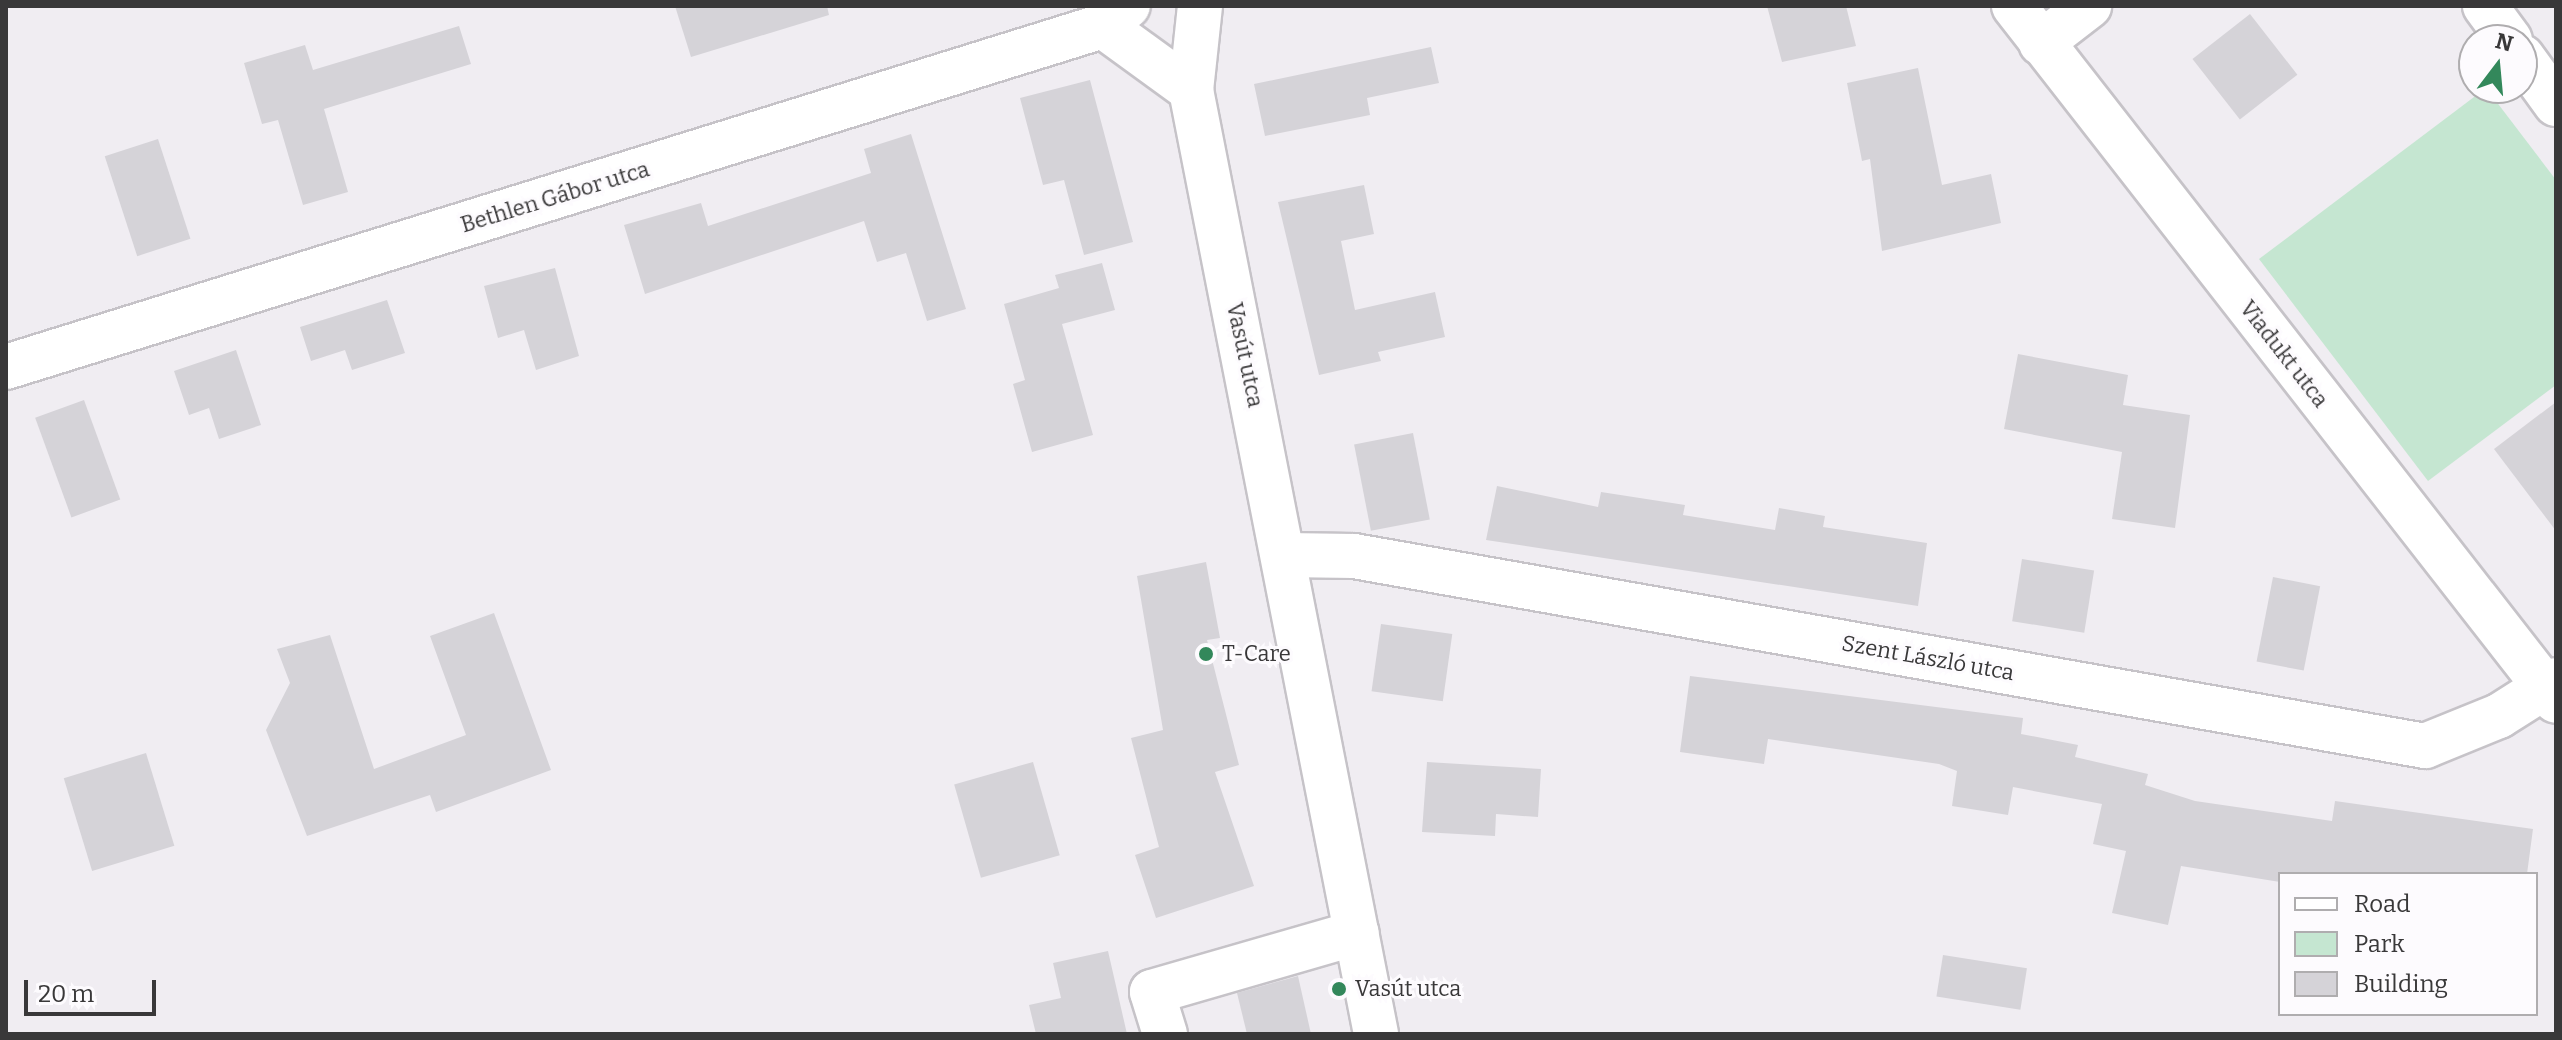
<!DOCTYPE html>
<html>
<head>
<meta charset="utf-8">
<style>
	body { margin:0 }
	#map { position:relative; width:2562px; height:1040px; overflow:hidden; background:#f0edf2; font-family:Bitter,serif }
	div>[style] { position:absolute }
	.green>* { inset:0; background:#c5e6d1 }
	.building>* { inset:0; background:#d5d3d8; transform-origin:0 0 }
	.roads { filter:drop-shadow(2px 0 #c6c3c8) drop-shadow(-2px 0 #c6c3c8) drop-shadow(0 2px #c6c3c8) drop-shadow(0 -2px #c6c3c8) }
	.minor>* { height:44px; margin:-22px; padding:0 22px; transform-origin:22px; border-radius:22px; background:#fff }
	.dots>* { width:22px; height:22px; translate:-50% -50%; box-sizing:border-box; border:4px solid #fdfbfe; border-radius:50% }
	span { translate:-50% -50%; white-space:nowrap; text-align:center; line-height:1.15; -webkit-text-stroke:6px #fdfbfe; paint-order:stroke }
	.street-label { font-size:22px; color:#393839 }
	.poi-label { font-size:22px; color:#393839 }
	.left { translate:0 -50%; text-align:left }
	.frame { position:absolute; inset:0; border:8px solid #393839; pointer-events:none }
	.legend { position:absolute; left:2278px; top:872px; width:260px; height:144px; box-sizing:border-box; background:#fdfbfe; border:2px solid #afadaf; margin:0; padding:10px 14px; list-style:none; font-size:24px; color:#393839 }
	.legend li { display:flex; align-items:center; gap:16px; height:40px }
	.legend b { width:40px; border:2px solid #afadaf }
	.north { position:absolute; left:2458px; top:24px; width:80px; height:80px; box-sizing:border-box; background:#fdfbfe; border:2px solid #afadaf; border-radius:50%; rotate:16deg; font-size:22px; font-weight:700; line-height:32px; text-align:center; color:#393839 }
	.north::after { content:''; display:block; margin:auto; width:28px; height:36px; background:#33885b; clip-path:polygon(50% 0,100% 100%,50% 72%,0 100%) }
	.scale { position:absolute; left:24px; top:980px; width:132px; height:36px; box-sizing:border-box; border:4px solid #393839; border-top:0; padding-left:10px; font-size:24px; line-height:28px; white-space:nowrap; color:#393839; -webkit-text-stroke:6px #fdfbfe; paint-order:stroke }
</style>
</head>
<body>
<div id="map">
	<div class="green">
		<i style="clip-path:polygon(2486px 88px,2556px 180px,2556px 385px,2428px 481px,2259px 259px)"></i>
	</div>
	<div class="building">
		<i style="clip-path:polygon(675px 6px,827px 6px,829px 15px,691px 57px)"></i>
		<i style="clip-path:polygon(1767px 6px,1846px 6px,1856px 46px,1782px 62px)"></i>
		<i style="left:2250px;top:14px;width:77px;height:73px;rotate:52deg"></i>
		<i style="clip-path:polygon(459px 26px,471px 64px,324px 109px,348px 192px,303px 205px,278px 120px,262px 124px,244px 63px,305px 45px,313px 70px)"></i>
		<i style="clip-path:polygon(1431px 47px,1439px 83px,1367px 98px,1370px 115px,1265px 136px,1254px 84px)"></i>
		<i style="clip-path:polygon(1918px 68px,1942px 185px,1991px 174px,2001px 223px,1882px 251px,1870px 159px,1862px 161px,1847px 83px)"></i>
		<i style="clip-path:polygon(1090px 80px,1133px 242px,1084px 255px,1064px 180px,1043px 185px,1020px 98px)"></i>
		<i style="clip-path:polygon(911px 134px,966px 309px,927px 321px,906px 253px,877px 262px,864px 221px,645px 294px,624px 225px,701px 203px,708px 226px,871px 173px,864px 149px)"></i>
		<i style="left:158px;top:139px;width:105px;height:56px;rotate:72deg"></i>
		<i style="clip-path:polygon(1364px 185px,1374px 234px,1341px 241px,1355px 310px,1435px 292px,1445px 337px,1378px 352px,1381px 361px,1319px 375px,1278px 202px)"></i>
		<i style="clip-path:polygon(1102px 263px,1115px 310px,1062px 324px,1093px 435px,1032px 452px,1013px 384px,1025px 380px,1004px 304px,1059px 288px,1055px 275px)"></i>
		<i style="clip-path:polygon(555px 268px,579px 356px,536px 370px,524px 330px,498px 338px,484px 286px)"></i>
		<i style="clip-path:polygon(387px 300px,405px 353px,352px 370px,345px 350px,311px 361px,300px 327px)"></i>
		<i style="clip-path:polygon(236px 350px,261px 425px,219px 439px,209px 408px,189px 415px,174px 371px)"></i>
		<i style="clip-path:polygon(2018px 354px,2128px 375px,2123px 405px,2190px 415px,2175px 528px,2112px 519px,2122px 452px,2004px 429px)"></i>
		<i style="left:84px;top:400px;width:106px;height:52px;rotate:70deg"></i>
		<i style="clip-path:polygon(2556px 402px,2556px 531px,2494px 449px)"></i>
		<i style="left:1413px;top:433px;width:88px;height:60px;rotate:79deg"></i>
		<i style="clip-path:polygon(1497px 486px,1598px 507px,1601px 492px,1685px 505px,1683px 515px,1775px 530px,1779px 508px,1825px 516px,1823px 527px,1927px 543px,1918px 606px,1486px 540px)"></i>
		<i style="left:2022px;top:559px;width:73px;height:63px;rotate:9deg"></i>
		<i style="clip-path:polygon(1206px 562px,1220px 638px,1207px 640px,1239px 765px,1215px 772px,1254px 886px,1156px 918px,1135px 855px,1159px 847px,1131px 738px,1163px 730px,1137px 576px)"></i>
		<i style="left:2273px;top:577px;width:48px;height:86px;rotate:11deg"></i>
		<i style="clip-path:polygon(494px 613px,551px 770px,436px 812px,430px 795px,307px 836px,266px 730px,290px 683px,277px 649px,330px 635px,374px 769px,466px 735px,430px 636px)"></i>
		<i style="left:1381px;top:624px;width:72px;height:68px;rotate:8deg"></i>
		<i style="clip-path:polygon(1690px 676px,2023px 718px,2021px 734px,2078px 745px,2075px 757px,2148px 774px,2145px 785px,2195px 801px,2332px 821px,2335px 801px,2533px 829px,2527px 874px,2280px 874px,2280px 882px,2181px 866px,2168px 925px,2112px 913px,2126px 851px,2093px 844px,2102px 804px,2013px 787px,2008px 815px,1952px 806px,1957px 771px,1939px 764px,1768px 739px,1764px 764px,1680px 752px)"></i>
		<i style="left:146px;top:753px;width:97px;height:86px;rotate:73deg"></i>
		<i style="left:1033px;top:762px;width:97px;height:82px;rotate:74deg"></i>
		<i style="clip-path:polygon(1427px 762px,1541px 769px,1538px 817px,1496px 814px,1495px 836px,1422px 832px)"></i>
		<i style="clip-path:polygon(1108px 951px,1127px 1034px,1036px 1034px,1029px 1005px,1061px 998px,1053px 963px)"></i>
		<i style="left:1943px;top:955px;width:85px;height:42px;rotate:9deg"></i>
		<i style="clip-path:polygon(1298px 976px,1311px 1034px,1247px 1034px,1237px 993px)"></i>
	</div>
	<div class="roads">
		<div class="minor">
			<i style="left:1200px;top:6px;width:84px;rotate:96.1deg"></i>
			<i style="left:1191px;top:90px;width:962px;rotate:78.91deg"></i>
			<i style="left:2014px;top:6px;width:881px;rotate:52.05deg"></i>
			<i style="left:2485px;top:6px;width:42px;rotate:53.7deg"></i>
			<i style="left:1103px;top:26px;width:109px;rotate:36deg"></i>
			<i style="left:2041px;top:43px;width:61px;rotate:-37.6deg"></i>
			<i style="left:2522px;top:57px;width:58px;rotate:54.1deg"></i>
			<i style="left:6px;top:367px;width:1149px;rotate:-17.27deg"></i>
			<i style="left:1103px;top:26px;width:32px;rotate:-39deg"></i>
			<i style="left:1285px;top:555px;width:69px;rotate:0.8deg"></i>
			<i style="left:1354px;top:556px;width:1088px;rotate:10.06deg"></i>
			<i style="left:2425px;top:746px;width:80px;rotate:-22.1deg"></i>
			<i style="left:2499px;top:716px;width:67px;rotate:-32.3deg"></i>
			<i style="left:1165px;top:1034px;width:44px;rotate:-107.2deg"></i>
			<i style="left:1152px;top:992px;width:213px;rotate:-16.1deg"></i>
		</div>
	</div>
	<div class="dots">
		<i style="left:1206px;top:654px;background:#33885b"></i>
		<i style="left:1339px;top:989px;background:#33885b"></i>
	</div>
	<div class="street-label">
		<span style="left:555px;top:197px;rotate:-17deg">Bethlen Gábor utca</span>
		<span style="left:2284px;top:354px;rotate:52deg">Viadukt utca</span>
		<span style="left:1245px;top:355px;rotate:78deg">Vasút utca</span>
		<span style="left:1928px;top:658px;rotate:10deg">Szent László utca</span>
	</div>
	<div class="poi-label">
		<span class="left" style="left:1222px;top:654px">T-Care</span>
		<span class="left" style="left:1355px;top:989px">Vasút utca</span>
	</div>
	<div class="frame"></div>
	<ul class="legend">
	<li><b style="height:10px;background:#fff"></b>Road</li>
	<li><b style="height:22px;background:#c5e6d1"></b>Park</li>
	<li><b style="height:22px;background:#d5d3d8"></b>Building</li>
	</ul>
	<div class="north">N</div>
	<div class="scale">20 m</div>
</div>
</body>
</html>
